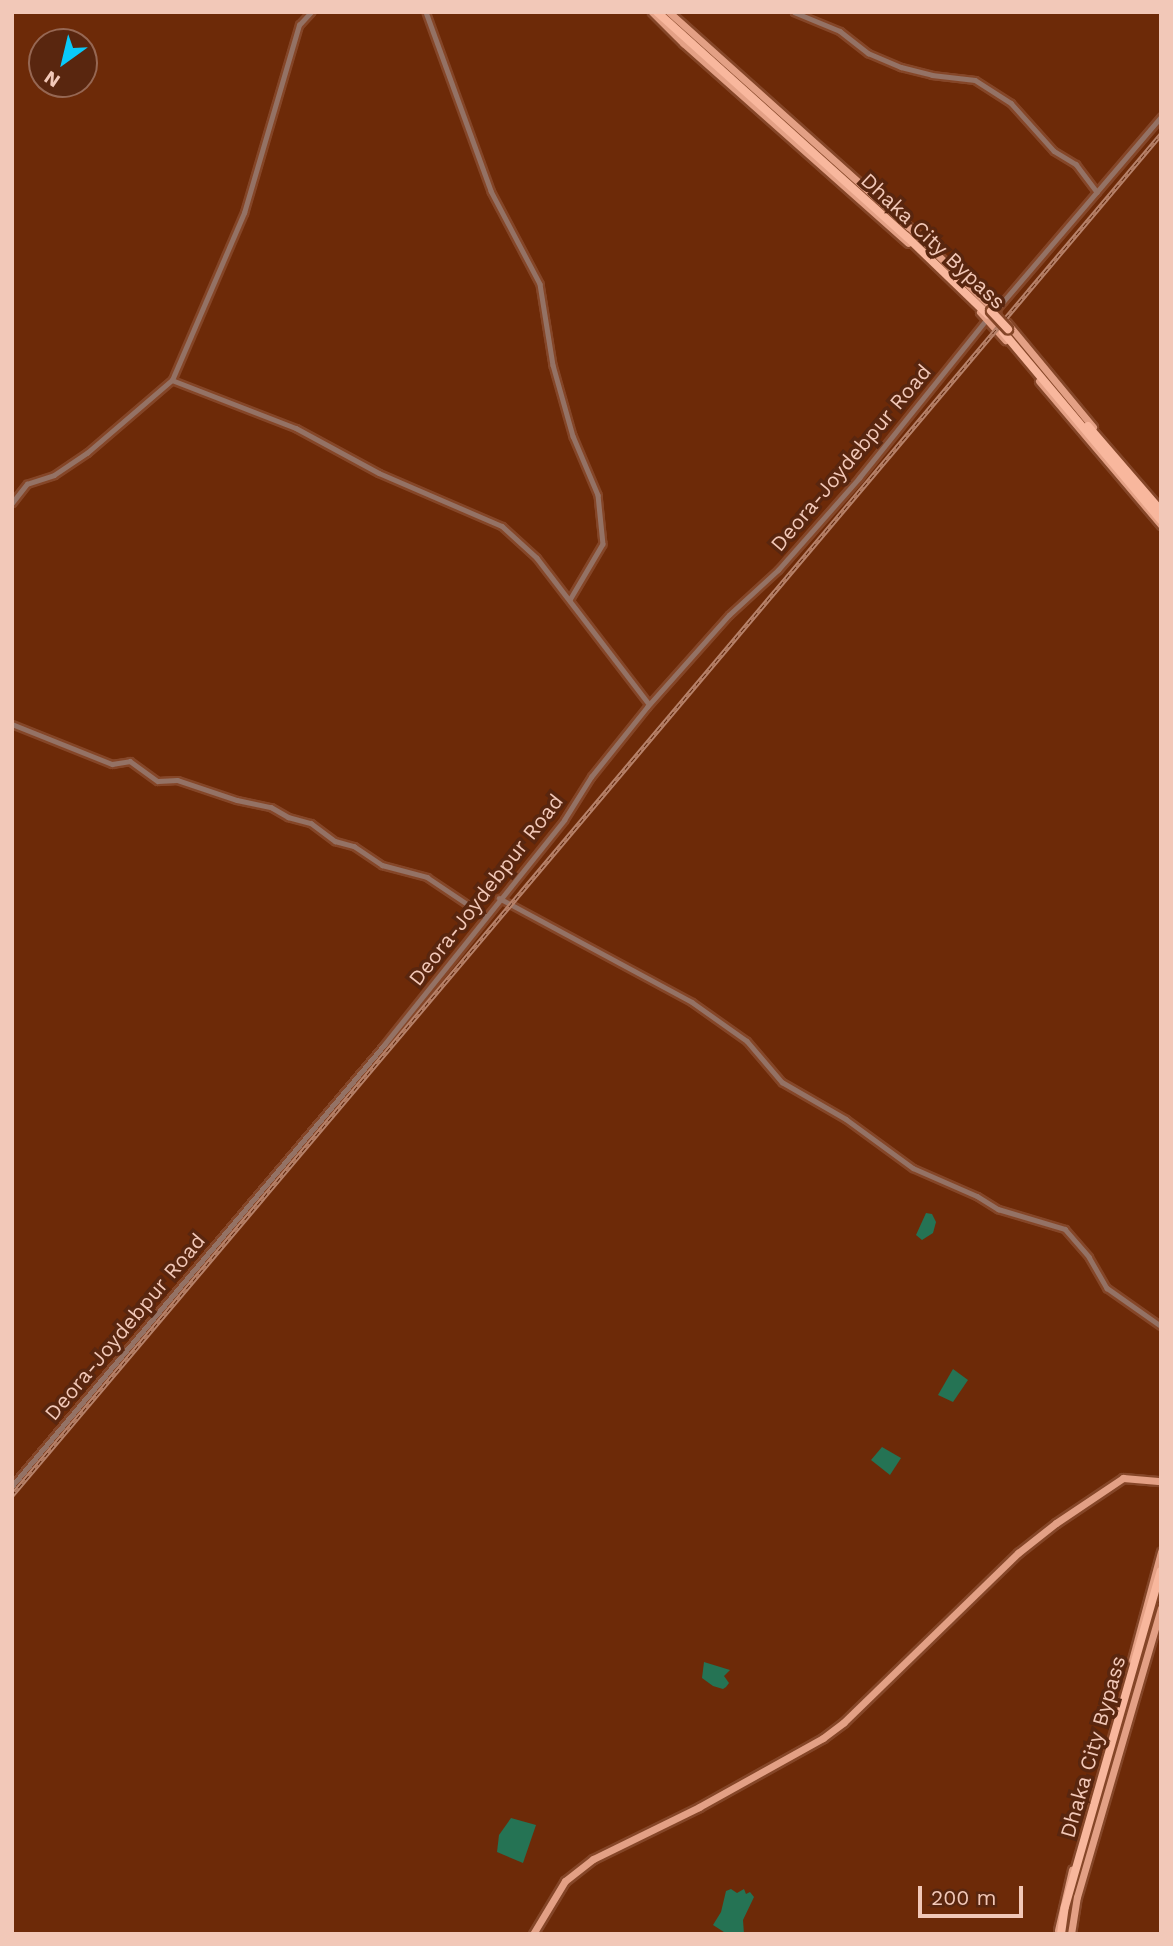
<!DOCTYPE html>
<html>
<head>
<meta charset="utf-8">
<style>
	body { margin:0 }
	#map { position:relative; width:1173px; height:1946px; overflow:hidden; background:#6d2a08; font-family:"Work Sans",sans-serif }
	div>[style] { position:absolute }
	.water>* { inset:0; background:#257354 }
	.roads { filter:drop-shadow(2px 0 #854628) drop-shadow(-2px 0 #854628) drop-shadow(0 2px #854628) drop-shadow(0 -2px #854628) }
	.minor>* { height:4.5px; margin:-2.25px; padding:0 2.25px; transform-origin:2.25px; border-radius:2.25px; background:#947265 }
	.major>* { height:7px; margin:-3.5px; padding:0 3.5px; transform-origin:3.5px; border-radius:3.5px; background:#e3a085 }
	.highway>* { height:8px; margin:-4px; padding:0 4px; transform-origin:4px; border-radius:4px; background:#f8b79d }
	.rail>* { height:4.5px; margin-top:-2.25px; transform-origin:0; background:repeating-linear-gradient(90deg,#59260f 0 5px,#b7826a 0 10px); box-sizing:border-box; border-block:2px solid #b7826a }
	.bridges { filter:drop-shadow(2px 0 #854628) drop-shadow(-2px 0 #854628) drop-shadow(0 2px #854628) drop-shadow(0 -2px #854628) }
	.highway-bridge>* { height:8px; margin:-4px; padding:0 4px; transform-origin:4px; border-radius:4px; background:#f8b79d }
	span { translate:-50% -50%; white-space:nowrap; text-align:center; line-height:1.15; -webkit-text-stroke:7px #59260f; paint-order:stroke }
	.street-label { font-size:21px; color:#f2c8b8 }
	.frame { position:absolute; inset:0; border:14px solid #f2c8b8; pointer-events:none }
	.north { position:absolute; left:28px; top:28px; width:70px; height:70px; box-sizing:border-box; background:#59260f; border:2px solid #966753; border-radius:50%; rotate:214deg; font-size:19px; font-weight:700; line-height:28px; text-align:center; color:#f2c8b8 }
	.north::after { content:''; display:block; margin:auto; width:24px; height:32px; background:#09cafa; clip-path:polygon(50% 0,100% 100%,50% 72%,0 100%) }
	.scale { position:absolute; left:918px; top:1886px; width:105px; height:32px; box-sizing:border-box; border:4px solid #f2c8b8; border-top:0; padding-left:9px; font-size:21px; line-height:24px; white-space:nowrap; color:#f2c8b8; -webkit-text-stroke:5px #59260f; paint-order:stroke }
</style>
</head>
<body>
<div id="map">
	<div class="water">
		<i style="clip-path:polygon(926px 1213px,932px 1214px,936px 1222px,933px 1233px,922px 1240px,916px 1235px)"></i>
		<i style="clip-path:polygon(953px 1369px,968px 1380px,953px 1402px,938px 1395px)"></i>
		<i style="clip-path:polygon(882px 1447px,901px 1458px,890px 1475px,871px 1460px)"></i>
		<i style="clip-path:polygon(704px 1662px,730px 1670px,724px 1676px,729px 1683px,726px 1687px,723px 1689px,713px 1686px,702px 1678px)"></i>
		<i style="clip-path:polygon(511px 1818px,536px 1825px,523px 1863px,497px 1852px,499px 1835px)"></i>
		<i style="clip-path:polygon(731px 1889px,737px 1893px,744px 1889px,746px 1894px,750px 1892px,754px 1897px,743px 1920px,744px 1934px,727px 1934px,713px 1925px,721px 1912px,726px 1891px)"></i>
	</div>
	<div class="roads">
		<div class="minor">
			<i style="left:426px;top:12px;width:190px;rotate:70deg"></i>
			<i style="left:491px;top:191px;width:105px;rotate:62.2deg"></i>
			<i style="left:540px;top:284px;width:82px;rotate:80.9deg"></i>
			<i style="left:553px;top:365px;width:74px;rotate:74.3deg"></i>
			<i style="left:573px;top:436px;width:64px;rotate:67deg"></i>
			<i style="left:598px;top:495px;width:49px;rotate:84.2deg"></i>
			<i style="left:603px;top:544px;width:65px;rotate:120.5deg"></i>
			<i style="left:794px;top:12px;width:50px;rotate:22.4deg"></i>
			<i style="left:840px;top:31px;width:36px;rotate:38deg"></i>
			<i style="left:868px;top:53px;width:36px;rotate:23deg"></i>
			<i style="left:901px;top:67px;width:32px;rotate:14deg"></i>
			<i style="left:932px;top:75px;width:43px;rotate:6.6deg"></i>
			<i style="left:975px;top:80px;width:43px;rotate:32.6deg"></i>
			<i style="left:1011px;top:103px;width:64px;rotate:48.1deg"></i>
			<i style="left:1054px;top:151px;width:26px;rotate:31deg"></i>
			<i style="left:1076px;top:164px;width:35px;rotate:53deg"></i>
			<i style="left:996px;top:310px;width:254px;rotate:-49.5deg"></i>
			<i style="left:172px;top:380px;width:133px;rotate:21.2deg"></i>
			<i style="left:296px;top:428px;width:94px;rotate:28.5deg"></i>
			<i style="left:379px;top:473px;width:134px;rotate:23.3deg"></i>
			<i style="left:502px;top:526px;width:47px;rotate:42.4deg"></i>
			<i style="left:537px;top:558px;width:184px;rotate:52.5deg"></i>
			<i style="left:12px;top:503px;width:24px;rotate:-52deg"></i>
			<i style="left:27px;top:484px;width:28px;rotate:-18deg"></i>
			<i style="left:54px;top:475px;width:40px;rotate:-34deg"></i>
			<i style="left:87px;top:453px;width:112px;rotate:-40.7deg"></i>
			<i style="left:172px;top:380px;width:182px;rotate:-66.7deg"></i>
			<i style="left:244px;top:213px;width:196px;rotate:-73.7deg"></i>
			<i style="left:299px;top:25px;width:18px;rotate:-47deg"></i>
			<i style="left:12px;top:724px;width:108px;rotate:21.8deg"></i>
			<i style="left:112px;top:764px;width:18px;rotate:-9deg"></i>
			<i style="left:130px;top:761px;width:34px;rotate:36deg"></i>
			<i style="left:158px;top:781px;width:19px;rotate:-3deg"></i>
			<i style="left:177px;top:780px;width:63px;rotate:18.4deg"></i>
			<i style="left:237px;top:800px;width:35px;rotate:12deg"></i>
			<i style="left:271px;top:807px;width:20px;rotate:30deg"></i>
			<i style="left:288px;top:817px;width:24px;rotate:15deg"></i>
			<i style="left:311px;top:823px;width:30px;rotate:37deg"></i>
			<i style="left:335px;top:841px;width:20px;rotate:15deg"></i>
			<i style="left:354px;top:846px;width:34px;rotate:34deg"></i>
			<i style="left:382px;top:865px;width:47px;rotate:14.9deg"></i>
			<i style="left:427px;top:877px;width:70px;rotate:33.9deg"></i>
			<i style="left:499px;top:898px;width:219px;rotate:28.3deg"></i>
			<i style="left:692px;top:1002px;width:67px;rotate:35.3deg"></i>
			<i style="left:747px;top:1041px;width:54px;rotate:49.5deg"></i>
			<i style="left:782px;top:1082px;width:74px;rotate:30deg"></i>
			<i style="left:846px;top:1119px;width:83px;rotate:36.2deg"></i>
			<i style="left:913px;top:1168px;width:70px;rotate:23.6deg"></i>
			<i style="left:977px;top:1196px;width:25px;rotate:32deg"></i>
			<i style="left:998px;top:1209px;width:70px;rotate:16.6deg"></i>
			<i style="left:1065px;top:1229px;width:37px;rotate:49deg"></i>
			<i style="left:1089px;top:1257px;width:36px;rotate:60deg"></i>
			<i style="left:1107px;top:1288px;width:66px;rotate:35.1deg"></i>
			<i style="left:12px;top:1486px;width:577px;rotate:-49.85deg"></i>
			<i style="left:384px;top:1045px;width:288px;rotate:-51.3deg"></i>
			<i style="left:564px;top:820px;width:51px;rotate:-57.9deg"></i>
			<i style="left:591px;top:777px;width:90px;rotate:-51.3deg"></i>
			<i style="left:647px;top:707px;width:123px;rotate:-48.3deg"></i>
			<i style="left:729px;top:615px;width:67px;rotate:-42.6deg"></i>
			<i style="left:778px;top:570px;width:123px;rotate:-48.6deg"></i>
			<i style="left:859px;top:478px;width:204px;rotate:-51.2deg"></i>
		</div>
		<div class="major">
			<i style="left:652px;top:12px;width:44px;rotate:45deg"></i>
			<i style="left:683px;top:43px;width:301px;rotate:41.6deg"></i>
			<i style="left:669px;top:12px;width:322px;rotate:41.9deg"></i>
			<i style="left:909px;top:227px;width:122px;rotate:44.3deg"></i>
			<i style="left:980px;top:312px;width:38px;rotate:48deg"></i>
			<i style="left:1007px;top:323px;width:135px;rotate:50.4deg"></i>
			<i style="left:1039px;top:381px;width:189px;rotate:49.7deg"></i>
			<i style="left:1132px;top:1660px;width:112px;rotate:-75deg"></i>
			<i style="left:1058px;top:1930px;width:62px;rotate:-76.9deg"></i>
			<i style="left:533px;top:1934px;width:62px;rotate:-58.9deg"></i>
			<i style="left:565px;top:1881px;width:36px;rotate:-38deg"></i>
			<i style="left:593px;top:1859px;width:118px;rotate:-26.1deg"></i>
			<i style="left:699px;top:1807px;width:142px;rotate:-29.1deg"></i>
			<i style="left:823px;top:1738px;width:26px;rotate:-37deg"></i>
			<i style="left:844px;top:1722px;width:243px;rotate:-44.2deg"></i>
			<i style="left:1018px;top:1553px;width:48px;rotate:-38.3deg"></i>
			<i style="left:1056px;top:1523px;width:81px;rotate:-33.9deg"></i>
			<i style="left:1123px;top:1478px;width:38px;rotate:5deg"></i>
			<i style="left:1071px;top:1934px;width:37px;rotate:-81deg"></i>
			<i style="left:1077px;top:1897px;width:301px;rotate:-73.8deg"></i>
		</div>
		<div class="highway">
			<i style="left:657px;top:12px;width:336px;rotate:42deg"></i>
			<i style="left:907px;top:237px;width:112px;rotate:43.9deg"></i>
			<i style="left:1003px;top:332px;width:246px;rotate:50deg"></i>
			<i style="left:1088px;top:426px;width:112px;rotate:49.3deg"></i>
			<i style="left:1061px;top:1934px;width:27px;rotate:-82deg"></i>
			<i style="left:1065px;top:1907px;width:349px;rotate:-74.1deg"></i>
		</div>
	</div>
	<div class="rail">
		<i style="left:12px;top:1495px;width:1781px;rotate:-49.83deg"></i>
	</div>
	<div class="bridges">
		<div class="highway-bridge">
			<i style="left:991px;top:311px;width:25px;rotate:47deg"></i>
		</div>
	</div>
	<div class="street-label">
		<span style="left:933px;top:241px;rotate:43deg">Dhaka City Bypass</span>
		<span style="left:851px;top:458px;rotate:-50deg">Deora-Joydebpur Road</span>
		<span style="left:486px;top:890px;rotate:-52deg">Deora-Joydebpur Road</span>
		<span style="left:125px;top:1327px;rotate:-50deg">Deora-Joydebpur Road</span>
		<span style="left:1093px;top:1747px;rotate:-74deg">Dhaka City Bypass</span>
	</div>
	<div class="frame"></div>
	<div class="north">N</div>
	<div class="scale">200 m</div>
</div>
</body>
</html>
